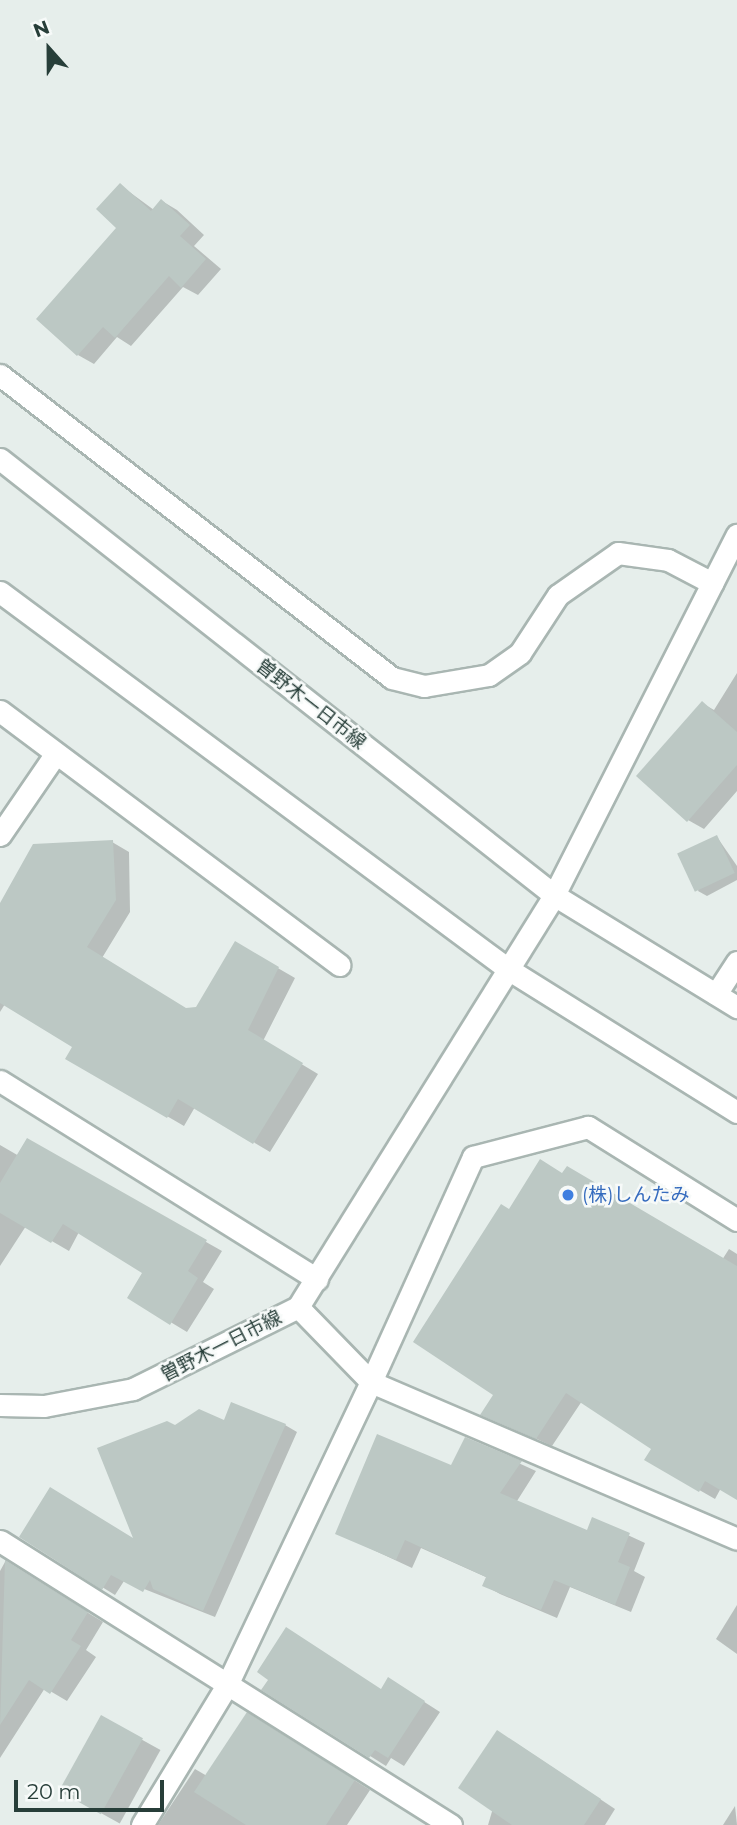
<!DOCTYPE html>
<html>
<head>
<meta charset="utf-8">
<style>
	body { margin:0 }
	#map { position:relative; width:737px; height:1825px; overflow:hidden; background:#e6eeeb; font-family:Montserrat,"Noto Sans JP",sans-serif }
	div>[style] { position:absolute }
	.shadow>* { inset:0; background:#0003; transform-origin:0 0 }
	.building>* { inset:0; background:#bcc8c4; transform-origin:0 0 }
	.roads { filter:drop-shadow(2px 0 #a9b6b2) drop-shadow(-2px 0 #a9b6b2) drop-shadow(0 2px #a9b6b2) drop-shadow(0 -2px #a9b6b2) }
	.lane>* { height:21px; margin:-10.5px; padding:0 10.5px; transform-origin:10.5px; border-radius:10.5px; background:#fff }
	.street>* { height:21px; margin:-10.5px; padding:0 10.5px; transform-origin:10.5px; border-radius:10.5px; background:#fff }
	.secondary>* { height:21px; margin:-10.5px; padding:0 10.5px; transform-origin:10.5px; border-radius:10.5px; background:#fff }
	.dots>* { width:19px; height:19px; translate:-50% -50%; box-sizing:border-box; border:4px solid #f7faf9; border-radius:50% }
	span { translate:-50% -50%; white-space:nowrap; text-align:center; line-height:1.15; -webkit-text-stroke:5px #f7faf9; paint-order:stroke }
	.street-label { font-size:19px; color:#273e39 }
	.shop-label { font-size:19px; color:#366cbe }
	.left { translate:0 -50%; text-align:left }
	.north { position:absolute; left:14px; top:14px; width:70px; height:70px; -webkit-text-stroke:5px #f7faf9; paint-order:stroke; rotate:339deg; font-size:19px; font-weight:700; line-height:28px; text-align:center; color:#273e39 }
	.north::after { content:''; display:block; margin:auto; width:24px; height:32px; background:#273e39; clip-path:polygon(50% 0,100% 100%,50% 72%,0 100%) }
	.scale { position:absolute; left:14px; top:1780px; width:150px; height:32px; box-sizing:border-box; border:4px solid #273e39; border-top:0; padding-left:9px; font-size:21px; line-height:24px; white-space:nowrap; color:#273e39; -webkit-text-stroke:5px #f7faf9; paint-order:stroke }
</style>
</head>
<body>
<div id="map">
	<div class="shadow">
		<i style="clip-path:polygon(120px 185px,154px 210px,162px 201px,177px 210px,204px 235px,194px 246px,221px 269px,198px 295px,183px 287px,131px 346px,117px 337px,94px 364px,78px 355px,119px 228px)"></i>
		<i style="clip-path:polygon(737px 673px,737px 791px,704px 829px,688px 820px,702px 703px,714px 710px)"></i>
		<i style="clip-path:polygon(717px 837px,737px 866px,737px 880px,707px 896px,698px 891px)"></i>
		<i style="clip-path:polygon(112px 842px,129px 852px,130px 912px,102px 958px,186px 1010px,197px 1009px,236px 944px,295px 978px,263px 1041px,318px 1074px,270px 1152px,195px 1107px,184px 1126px,67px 1058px,75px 1046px,5px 1004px,0 1012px,0 907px)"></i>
		<i style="clip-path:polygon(27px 1141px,222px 1251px,203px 1282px,214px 1289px,187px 1332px,129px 1297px,144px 1273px,79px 1232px,69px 1251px,26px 1226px,0 1266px,0 1145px,19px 1156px)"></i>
		<i style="clip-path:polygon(510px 1211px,722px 1260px,729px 1249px,737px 1254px,737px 1495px,721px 1488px,715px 1499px,647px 1460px,653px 1448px,582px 1401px,552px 1446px,483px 1414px,496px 1395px)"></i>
		<i style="clip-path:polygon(285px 1425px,297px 1432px,215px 1617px,124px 1581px,115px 1595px,21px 1537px,136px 1541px,175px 1427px)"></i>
		<i style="clip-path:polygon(466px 1439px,536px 1471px,517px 1501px,587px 1532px,593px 1519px,645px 1543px,634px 1571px,645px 1577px,631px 1612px,570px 1587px,557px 1618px,500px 1594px,484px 1585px,488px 1578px,421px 1548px,412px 1568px,337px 1533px,451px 1467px)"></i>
		<i style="clip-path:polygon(5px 1562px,103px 1622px,86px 1650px,96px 1657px,67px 1701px,45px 1688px,0 1758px,0 1571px)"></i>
		<i style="clip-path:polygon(737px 1605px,737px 1654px,716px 1639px)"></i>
		<i style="clip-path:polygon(264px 1689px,404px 1689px,440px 1712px,404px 1766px,391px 1758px,386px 1766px)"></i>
		<i style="left:101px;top:1717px;width:68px;height:84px;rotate:29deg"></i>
		<i style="clip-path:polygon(263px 1723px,370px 1790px,347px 1825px,158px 1825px,195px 1769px,207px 1776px)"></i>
		<i style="clip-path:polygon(513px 1741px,615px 1809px,605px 1825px,488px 1825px)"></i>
		<i style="clip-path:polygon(735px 1806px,737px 1825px,723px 1825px)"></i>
	</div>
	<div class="building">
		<i style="clip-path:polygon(120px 183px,151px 211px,161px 199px,190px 225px,180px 236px,206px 259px,181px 288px,169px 276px,115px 338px,103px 327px,77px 356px,36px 319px,116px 228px,96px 209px)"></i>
		<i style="clip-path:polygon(702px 701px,737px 732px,737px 765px,687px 822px,636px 776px)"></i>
		<i style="left:717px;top:835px;width:42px;height:44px;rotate:65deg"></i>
		<i style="clip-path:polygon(113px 840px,116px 900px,87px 947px,186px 1008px,196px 1007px,235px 941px,279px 967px,248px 1030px,303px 1063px,253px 1144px,178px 1099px,167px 1118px,65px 1059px,72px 1047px,0 1003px,0 903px,33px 844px)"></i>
		<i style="clip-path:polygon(27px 1138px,207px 1240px,188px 1271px,198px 1278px,170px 1325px,127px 1298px,142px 1273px,63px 1224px,51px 1243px,0 1213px,0 1183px)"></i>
		<i style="clip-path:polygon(540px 1159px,562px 1173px,567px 1166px,737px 1266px,737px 1500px,705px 1481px,699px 1492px,644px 1460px,651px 1449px,566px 1393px,536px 1439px,480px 1415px,493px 1395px,413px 1342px,501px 1204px,509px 1209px)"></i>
		<i style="clip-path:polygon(231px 1402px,286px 1424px,203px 1611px,153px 1589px,150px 1580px,143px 1592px,111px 1575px,102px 1590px,19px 1537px,50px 1487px,133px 1538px,97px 1448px,167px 1421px,175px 1425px,199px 1409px,224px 1420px)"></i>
		<i style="clip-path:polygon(377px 1434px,451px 1465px,465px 1437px,522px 1461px,500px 1493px,587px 1530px,592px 1517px,630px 1533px,618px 1562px,630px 1567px,615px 1605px,554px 1580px,541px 1610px,482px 1586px,486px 1577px,405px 1540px,396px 1560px,335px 1534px)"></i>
		<i style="clip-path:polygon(5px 1560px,88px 1612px,71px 1640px,81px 1646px,50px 1694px,29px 1680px,0 1725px)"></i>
		<i style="clip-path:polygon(286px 1627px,381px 1689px,388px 1677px,425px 1701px,388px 1758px,375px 1750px,369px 1758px,261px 1690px,268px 1680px,257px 1672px)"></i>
		<i style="clip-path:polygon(247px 1712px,355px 1780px,326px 1825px,246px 1825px,194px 1792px)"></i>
		<i style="left:101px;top:1715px;width:48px;height:87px;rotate:29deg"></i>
		<i style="clip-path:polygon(497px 1730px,601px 1799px,584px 1825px,512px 1825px,458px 1788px)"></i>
	</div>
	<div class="roads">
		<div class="lane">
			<i style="left:0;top:835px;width:96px;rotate:-55.6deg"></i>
		</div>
		<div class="street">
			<i style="left:0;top:375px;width:495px;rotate:37.7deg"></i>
			<i style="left:392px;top:678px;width:33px;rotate:14deg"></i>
			<i style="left:424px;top:686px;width:66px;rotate:-9.6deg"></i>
			<i style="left:489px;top:675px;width:38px;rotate:-35deg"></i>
			<i style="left:520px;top:653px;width:69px;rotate:-56.8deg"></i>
			<i style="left:558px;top:595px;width:73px;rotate:-35deg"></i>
			<i style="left:618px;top:553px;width:50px;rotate:8deg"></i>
			<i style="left:668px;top:560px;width:50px;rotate:27.6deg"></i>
			<i style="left:0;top:711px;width:424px;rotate:36.8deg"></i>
			<i style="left:554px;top:895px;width:404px;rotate:-63.1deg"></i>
			<i style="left:716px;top:994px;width:38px;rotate:-57deg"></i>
			<i style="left:0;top:1081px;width:374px;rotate:32deg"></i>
			<i style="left:737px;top:1220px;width:176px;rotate:-148deg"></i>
			<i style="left:588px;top:1127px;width:119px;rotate:165.4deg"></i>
			<i style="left:473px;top:1157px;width:247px;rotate:114.4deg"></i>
			<i style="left:371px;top:1382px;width:398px;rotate:23.2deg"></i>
			<i style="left:0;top:1541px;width:533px;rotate:32.2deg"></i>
			<i style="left:142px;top:1825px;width:162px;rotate:-58.7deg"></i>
			<i style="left:226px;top:1687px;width:338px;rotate:-64.6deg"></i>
			<i style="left:371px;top:1382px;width:105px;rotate:-134.2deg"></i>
		</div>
		<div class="secondary">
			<i style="left:0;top:459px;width:705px;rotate:38.2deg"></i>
			<i style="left:554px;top:895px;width:215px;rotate:31.5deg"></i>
			<i style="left:0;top:592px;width:633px;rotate:36.58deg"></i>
			<i style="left:508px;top:969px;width:270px;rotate:32deg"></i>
			<i style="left:0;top:1405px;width:44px;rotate:1.3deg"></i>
			<i style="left:44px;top:1406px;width:91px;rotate:-10.8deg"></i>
			<i style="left:133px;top:1389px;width:184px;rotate:-26.4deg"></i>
			<i style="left:298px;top:1307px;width:485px;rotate:-58.1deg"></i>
		</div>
	</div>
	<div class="dots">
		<i style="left:568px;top:1195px;background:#3f7fe0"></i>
	</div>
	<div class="street-label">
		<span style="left:311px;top:704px;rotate:38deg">曽野木一日市線</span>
		<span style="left:221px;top:1346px;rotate:-27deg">曽野木一日市線</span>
	</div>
	<div class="shop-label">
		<span class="left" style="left:582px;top:1195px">(株)しんたみ</span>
	</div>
	<div class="north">N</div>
	<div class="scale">20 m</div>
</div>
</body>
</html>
